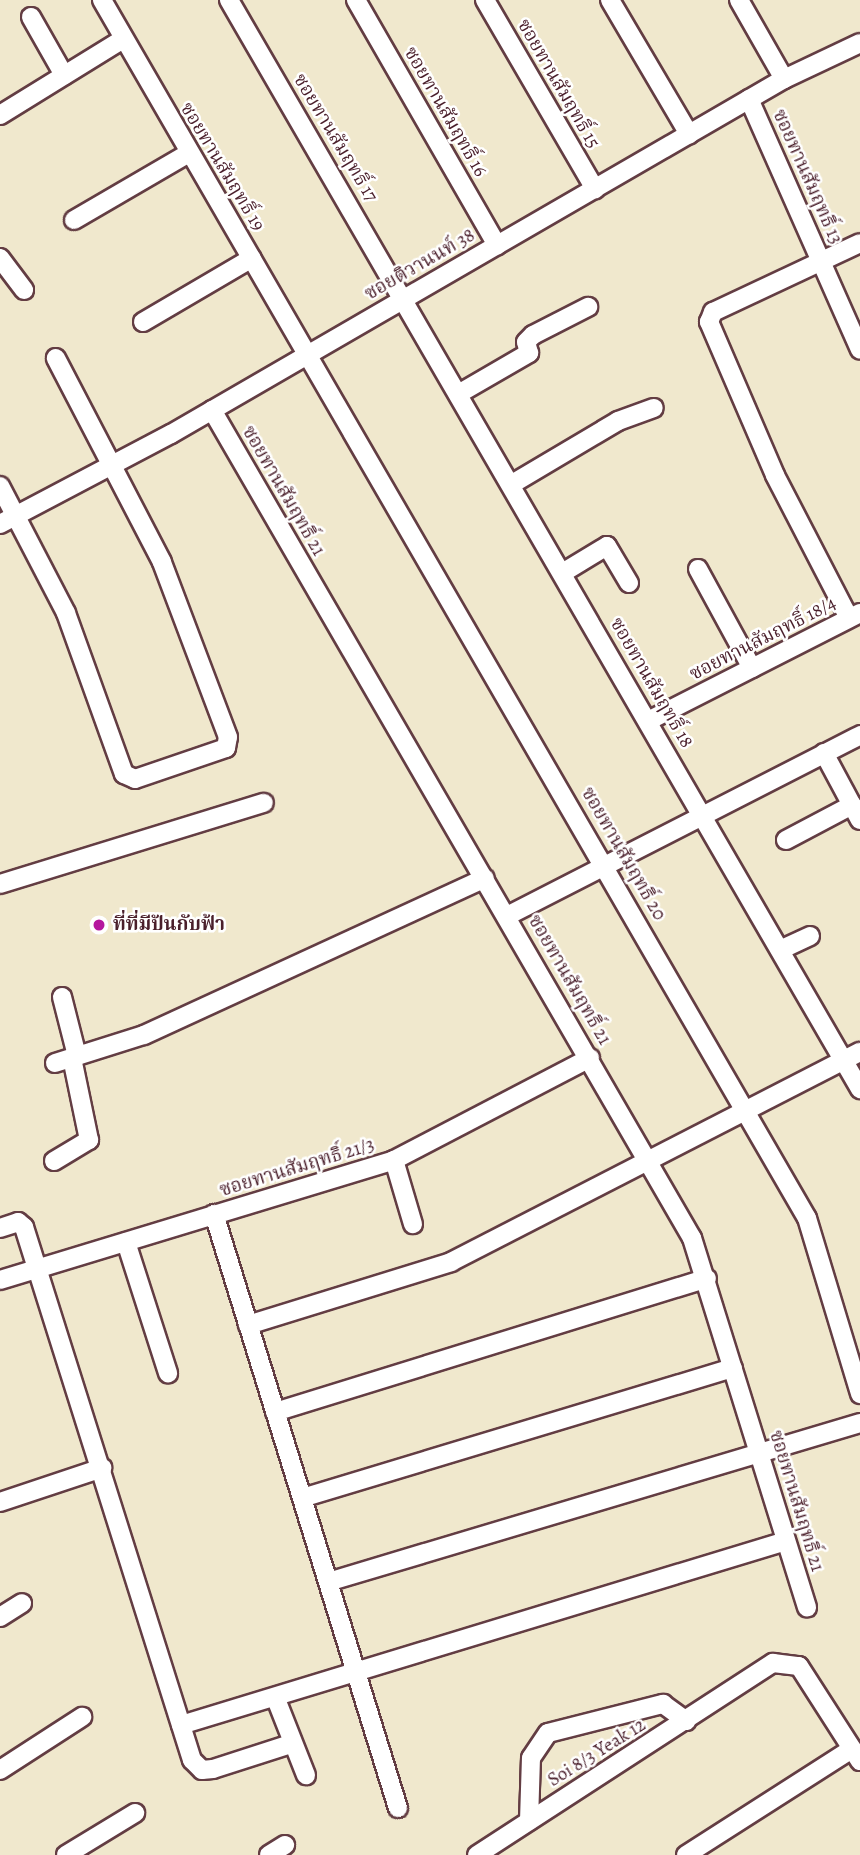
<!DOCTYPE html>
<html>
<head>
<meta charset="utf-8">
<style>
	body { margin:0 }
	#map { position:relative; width:860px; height:1855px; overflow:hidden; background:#f0e8cd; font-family:Alegreya,"Noto Serif Thai",serif }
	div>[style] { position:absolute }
	.roads { filter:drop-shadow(2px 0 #633d43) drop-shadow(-2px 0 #633d43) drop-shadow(0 2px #633d43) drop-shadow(0 -2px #633d43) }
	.minor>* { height:18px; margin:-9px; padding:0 9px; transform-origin:9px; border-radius:9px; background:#fff }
	.dots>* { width:19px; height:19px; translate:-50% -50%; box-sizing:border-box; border:4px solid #fff; border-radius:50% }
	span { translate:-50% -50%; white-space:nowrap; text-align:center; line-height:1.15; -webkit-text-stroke:5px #fff; paint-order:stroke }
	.street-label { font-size:19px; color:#4a1f2b }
	.poi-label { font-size:19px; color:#4a1f2b; font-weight:700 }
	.left { translate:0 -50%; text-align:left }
</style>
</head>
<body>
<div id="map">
	<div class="roads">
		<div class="minor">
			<i style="left:102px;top:0;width:1407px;rotate:59.94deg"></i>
			<i style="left:807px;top:1218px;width:184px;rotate:73.2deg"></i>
			<i style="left:229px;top:0;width:1259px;rotate:59.91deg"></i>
			<i style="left:356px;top:0;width:283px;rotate:60.1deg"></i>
			<i style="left:485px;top:0;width:219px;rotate:59.8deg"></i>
			<i style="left:610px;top:0;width:156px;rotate:59.5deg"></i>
			<i style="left:739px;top:0;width:91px;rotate:60.3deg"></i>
			<i style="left:31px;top:17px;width:67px;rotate:60.4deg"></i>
			<i style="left:749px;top:99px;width:274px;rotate:66.1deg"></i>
			<i style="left:0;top:115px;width:145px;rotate:-31.7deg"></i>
			<i style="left:74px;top:220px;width:133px;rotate:-30.2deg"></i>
			<i style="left:0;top:258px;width:40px;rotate:53deg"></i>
			<i style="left:143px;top:322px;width:126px;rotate:-30.4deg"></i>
			<i style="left:460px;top:393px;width:80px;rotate:-30.1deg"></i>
			<i style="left:529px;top:353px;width:11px;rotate:-105deg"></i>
			<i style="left:526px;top:342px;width:10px;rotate:-45deg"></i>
			<i style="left:533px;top:335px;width:62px;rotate:-27deg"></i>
			<i style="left:212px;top:410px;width:957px;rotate:59.9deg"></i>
			<i style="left:692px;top:1238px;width:387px;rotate:72.7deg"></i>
			<i style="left:512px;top:484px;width:123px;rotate:-30.7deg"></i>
			<i style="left:618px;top:421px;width:38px;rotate:-20deg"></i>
			<i style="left:0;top:486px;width:143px;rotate:62.5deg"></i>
			<i style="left:66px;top:613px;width:171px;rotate:70.2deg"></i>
			<i style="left:124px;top:774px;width:12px;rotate:24deg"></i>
			<i style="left:135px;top:779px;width:96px;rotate:-18.8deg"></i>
			<i style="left:226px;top:748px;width:11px;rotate:-80deg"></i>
			<i style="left:228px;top:737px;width:187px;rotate:-110.7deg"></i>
			<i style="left:162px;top:562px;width:230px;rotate:-117.5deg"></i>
			<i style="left:0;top:524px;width:193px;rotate:-27.8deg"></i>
			<i style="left:171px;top:434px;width:708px;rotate:-30.08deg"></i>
			<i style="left:784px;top:79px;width:84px;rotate:-25.3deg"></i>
			<i style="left:698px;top:569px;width:113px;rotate:61.4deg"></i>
			<i style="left:564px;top:572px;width:50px;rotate:-31.2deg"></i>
			<i style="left:607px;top:546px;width:43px;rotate:59.3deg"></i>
			<i style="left:849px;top:618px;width:161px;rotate:-117.4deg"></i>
			<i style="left:775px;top:475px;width:167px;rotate:-113.3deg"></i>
			<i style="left:709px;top:322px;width:11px;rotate:-68deg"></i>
			<i style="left:713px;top:312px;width:162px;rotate:-25.1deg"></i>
			<i style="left:648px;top:721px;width:238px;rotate:-27deg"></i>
			<i style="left:824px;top:753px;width:76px;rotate:61.8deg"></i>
			<i style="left:786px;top:840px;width:75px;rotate:-27.9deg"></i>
			<i style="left:0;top:884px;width:276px;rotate:-17.1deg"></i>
			<i style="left:507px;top:916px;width:397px;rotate:-27.1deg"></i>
			<i style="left:780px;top:950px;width:33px;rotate:-25deg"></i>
			<i style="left:62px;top:997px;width:61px;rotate:75.7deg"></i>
			<i style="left:55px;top:1063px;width:93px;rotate:-17.5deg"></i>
			<i style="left:144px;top:1035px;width:375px;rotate:-24.7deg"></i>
			<i style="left:394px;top:1160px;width:67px;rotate:73.5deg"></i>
			<i style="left:54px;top:1161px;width:41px;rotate:-31deg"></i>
			<i style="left:89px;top:1140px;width:84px;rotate:-101.7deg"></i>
			<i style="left:214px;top:1214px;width:622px;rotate:72.79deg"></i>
			<i style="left:0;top:1228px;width:19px;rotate:-18deg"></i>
			<i style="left:18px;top:1222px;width:8px;rotate:40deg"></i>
			<i style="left:24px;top:1227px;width:559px;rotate:72.51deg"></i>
			<i style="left:192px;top:1760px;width:14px;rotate:45deg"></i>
			<i style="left:202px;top:1770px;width:11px;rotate:-5deg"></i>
			<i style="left:213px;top:1769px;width:82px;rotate:-17.8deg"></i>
			<i style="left:126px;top:1242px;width:138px;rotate:72.2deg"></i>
			<i style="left:0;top:1280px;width:412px;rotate:-16.9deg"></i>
			<i style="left:394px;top:1160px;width:221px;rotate:-27.5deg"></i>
			<i style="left:248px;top:1325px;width:213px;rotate:-17.2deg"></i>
			<i style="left:451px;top:1262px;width:460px;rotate:-27.2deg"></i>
			<i style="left:275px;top:1412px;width:452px;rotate:-17.2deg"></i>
			<i style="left:302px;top:1498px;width:450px;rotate:-16.8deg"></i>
			<i style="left:0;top:1502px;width:108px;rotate:-18.4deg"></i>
			<i style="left:328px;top:1582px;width:555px;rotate:-16.64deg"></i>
			<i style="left:0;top:1617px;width:26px;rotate:-32deg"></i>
			<i style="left:276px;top:1699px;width:82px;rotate:68.5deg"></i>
			<i style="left:181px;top:1725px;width:632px;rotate:-16.92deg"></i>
			<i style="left:0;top:1770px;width:98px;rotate:-32.9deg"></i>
			<i style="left:529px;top:1821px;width:63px;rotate:-88.2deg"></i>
			<i style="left:531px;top:1758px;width:30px;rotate:-56deg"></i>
			<i style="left:548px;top:1733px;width:119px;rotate:-14.2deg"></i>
			<i style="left:663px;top:1704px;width:29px;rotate:36deg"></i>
			<i style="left:66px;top:1855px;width:81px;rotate:-31.3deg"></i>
			<i style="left:269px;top:1855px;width:19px;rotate:-32deg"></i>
			<i style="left:477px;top:1855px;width:353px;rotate:-33deg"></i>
			<i style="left:773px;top:1663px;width:26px;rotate:7deg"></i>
			<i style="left:799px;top:1666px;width:113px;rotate:57.3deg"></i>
			<i style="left:686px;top:1855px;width:197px;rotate:-32.6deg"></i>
		</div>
	</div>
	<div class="dots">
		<i style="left:99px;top:925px;background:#b5179e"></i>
	</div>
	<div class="street-label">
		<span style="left:558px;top:84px;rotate:60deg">ซอยทานสัมฤทธิ์ 15</span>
		<span style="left:445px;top:112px;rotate:60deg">ซอยทานสัมฤทธิ์ 16</span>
		<span style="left:335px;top:138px;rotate:59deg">ซอยทานสัมฤทธิ์ 17</span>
		<span style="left:222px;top:167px;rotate:59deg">ซอยทานสัมฤทธิ์ 19</span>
		<span style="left:807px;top:177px;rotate:66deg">ซอยทานสัมฤทธิ์ 13</span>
		<span style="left:420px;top:265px;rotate:-30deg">ซอยติวานนท์ 38</span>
		<span style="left:283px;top:491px;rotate:60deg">ซอยทานสัมฤทธิ์ 21</span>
		<span style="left:763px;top:639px;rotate:-27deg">ซอยทานสัมฤทธิ์ 18/4</span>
		<span style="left:651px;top:683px;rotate:60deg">ซอยทานสัมฤทธิ์ 18</span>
		<span style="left:623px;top:854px;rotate:60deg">ซอยทานสัมฤทธิ์ 20</span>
		<span style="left:569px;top:980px;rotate:60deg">ซอยทานสัมฤทธิ์ 21</span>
		<span style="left:297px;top:1168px;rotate:-17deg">ซอยทานสัมฤทธิ์ 21/3</span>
		<span style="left:796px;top:1501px;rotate:73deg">ซอยทานสัมฤทธิ์ 21</span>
		<span style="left:597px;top:1753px;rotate:-32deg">Soi 8/3 Yeak 12</span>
	</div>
	<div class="poi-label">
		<span class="left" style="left:113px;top:925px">ที่ที่มีปันกับฟ้า</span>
	</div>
</div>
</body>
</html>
